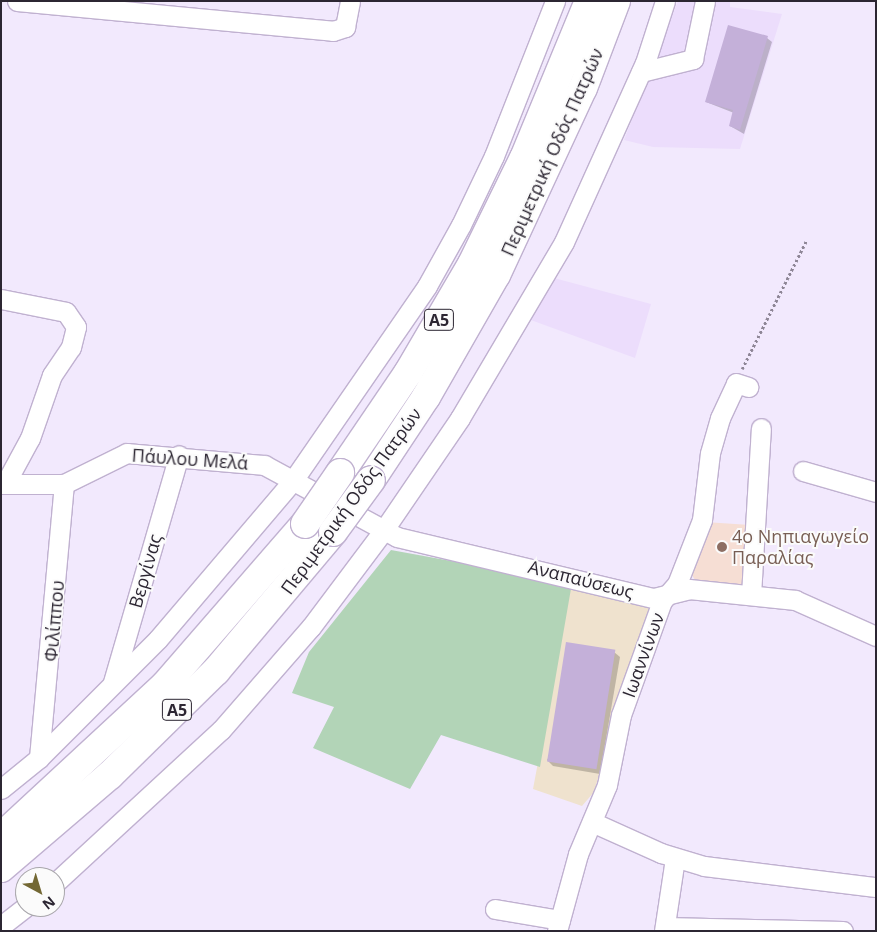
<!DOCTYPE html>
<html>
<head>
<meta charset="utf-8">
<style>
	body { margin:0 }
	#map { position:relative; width:877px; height:932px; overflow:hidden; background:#f2e9fd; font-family:"Open Sans",sans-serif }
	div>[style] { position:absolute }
	.commercial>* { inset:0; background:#efe2ce }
	.built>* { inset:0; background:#ecddfc }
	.education>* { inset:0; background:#f6ded4 }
	.green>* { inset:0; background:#b2d4b7 }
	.shadow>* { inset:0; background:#0003 }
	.building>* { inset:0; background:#c4b0d9; transform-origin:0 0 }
	.path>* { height:2.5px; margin-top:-1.25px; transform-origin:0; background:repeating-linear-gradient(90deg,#8e8696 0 2.5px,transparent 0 5px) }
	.roads { filter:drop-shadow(1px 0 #c0b1d0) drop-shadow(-1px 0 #c0b1d0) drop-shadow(0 1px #c0b1d0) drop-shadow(0 -1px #c0b1d0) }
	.minor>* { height:19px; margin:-9.5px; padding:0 9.5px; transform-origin:9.5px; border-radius:9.5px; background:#fff }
	.highway>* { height:28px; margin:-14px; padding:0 14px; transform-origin:14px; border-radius:14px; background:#fff }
	.bridges { filter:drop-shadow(1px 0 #c0b1d0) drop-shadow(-1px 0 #c0b1d0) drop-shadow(0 1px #c0b1d0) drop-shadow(0 -1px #c0b1d0) }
	.highway-bridge>* { height:28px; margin:-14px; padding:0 14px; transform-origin:14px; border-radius:14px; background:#fff }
	.dots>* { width:14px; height:14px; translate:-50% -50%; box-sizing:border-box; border:2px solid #fbfbfb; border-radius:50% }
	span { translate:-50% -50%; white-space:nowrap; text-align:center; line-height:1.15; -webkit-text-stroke:4px #fbfbfb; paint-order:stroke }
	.shield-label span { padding:1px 4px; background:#fbfbfb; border:1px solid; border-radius:4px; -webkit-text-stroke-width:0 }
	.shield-label { font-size:16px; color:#2c2632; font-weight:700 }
	.street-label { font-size:18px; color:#2c2632 }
	.education-label { font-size:18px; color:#785e54 }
	.left { translate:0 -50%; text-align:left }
	.frame { position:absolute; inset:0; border:2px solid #2c2632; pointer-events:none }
	.north { position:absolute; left:15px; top:867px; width:50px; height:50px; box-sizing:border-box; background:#fbfbfb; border:1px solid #a8a6ab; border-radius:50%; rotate:141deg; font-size:14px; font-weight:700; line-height:20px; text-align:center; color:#2c2632 }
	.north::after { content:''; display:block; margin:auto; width:18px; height:22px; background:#736834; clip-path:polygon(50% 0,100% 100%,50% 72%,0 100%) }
</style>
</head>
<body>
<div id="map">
	<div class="commercial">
		<i style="clip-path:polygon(572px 581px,650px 604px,594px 792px,582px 806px,533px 789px)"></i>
	</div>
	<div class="built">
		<i style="clip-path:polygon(678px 1px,730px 1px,730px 7px,782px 14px,740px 149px,653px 147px,624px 140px)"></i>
		<i style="clip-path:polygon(554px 278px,651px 304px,635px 358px,528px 319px)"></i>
	</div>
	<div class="education">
		<i style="clip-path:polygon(705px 522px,750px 525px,745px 587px,697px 583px,688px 569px)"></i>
	</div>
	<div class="green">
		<i style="clip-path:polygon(391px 550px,572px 583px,540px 767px,441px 735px,410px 789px,313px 748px,334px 707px,292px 693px,309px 652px)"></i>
	</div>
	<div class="shadow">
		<i style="clip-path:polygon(767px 38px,772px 42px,744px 134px,730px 126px,734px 113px,706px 102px)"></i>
		<i style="clip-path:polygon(614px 652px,620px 657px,600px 774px,553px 766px,547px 760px)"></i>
	</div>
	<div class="building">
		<i style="clip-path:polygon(728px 25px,768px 36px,740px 130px,729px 126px,733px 110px,705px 102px)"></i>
		<i style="left:566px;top:642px;width:50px;height:121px;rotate:9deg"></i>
	</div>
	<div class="path">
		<i style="left:742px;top:369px;width:143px;rotate:-63.4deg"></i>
	</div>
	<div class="roads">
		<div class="minor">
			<i style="left:17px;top:1px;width:317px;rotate:5.4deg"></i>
			<i style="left:333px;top:31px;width:13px;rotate:-18deg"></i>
			<i style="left:345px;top:27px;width:26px;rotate:-79deg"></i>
			<i style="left:641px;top:72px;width:54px;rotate:-14deg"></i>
			<i style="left:693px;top:59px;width:59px;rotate:-78.3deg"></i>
			<i style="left:1px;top:299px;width:66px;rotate:11.3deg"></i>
			<i style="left:66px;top:312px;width:18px;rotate:56deg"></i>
			<i style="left:76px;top:327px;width:21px;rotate:104deg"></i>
			<i style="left:71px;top:347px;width:34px;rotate:124deg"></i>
			<i style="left:52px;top:375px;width:67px;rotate:109.2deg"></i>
			<i style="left:30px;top:438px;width:52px;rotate:118.5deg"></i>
			<i style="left:803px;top:471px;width:76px;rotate:16deg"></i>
			<i style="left:1px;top:484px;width:63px"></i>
			<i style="left:64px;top:484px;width:70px;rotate:-26.2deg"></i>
			<i style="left:127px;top:453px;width:138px;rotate:5deg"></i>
			<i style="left:264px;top:465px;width:151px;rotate:28.4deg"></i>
			<i style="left:397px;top:537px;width:264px;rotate:13.4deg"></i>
			<i style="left:654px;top:598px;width:36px;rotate:-14deg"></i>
			<i style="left:689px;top:589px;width:107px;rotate:5.9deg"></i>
			<i style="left:795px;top:600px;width:89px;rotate:24deg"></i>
			<i style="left:751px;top:595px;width:167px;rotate:-86.6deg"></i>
			<i style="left:113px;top:682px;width:236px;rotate:-73.8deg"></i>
			<i style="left:39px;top:758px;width:275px;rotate:-84.8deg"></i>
			<i style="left:1px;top:789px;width:49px;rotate:-39.2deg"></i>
			<i style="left:39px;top:758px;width:168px;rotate:-45deg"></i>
			<i style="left:158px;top:639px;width:210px;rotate:-49.6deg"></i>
			<i style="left:294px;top:479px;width:234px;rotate:-55.4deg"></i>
			<i style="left:427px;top:286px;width:70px;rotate:-60.9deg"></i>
			<i style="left:461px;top:225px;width:76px;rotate:-64.4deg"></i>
			<i style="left:494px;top:156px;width:167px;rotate:-68.5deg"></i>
			<i style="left:592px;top:822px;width:76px;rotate:24.2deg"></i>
			<i style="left:661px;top:853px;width:45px;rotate:16.8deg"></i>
			<i style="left:704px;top:866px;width:173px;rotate:7deg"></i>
			<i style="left:55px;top:883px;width:226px;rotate:-42.7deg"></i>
			<i style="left:221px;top:730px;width:137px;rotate:-48.9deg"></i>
			<i style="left:311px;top:627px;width:120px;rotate:-53.1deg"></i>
			<i style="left:383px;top:531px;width:137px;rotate:-55.7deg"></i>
			<i style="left:460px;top:418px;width:204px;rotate:-59.4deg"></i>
			<i style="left:564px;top:242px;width:196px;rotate:-65.7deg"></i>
			<i style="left:645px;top:63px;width:65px;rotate:-72.1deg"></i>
			<i style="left:495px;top:909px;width:66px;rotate:9.6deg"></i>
			<i style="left:1px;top:926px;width:31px;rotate:-38deg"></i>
			<i style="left:665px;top:927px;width:178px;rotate:1.3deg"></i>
			<i style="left:557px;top:931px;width:80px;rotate:-74.7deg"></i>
			<i style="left:578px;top:854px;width:75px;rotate:-67.2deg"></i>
			<i style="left:607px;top:785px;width:71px;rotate:-78.7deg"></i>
			<i style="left:621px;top:715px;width:121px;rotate:-70.2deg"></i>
			<i style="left:662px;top:601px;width:23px;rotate:-49deg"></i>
			<i style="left:677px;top:584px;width:69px;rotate:-68.7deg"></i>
			<i style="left:702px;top:520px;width:67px;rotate:-83.2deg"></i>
			<i style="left:710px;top:453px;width:36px;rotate:-74deg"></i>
			<i style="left:720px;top:418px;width:38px;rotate:-65deg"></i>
			<i style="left:736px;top:383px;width:13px;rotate:18deg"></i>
			<i style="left:664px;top:931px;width:74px;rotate:-81.4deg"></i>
		</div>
		<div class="highway">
			<i style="left:340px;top:473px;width:121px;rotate:-55.8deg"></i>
			<i style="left:408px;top:373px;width:126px;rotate:-59.6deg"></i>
			<i style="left:472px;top:264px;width:118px;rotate:-63.9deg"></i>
			<i style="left:524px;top:158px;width:170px;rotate:-67.5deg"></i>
			<i style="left:371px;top:480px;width:100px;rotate:-56.5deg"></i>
			<i style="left:426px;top:397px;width:141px;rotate:-60.2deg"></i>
			<i style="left:496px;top:275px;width:206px;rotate:-65.1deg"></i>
			<i style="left:583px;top:88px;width:93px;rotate:-69.2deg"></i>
			<i style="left:1px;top:837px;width:224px;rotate:-42.8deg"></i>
			<i style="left:165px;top:685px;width:213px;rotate:-49deg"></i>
			<i style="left:1px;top:868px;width:143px;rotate:-40.5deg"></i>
			<i style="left:110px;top:775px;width:148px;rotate:-44.5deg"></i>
			<i style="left:216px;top:671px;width:182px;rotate:-49.9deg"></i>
		</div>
	</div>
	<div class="bridges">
		<div class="highway-bridge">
			<i style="left:305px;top:524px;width:62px;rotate:-55.5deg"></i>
			<i style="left:333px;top:532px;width:64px;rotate:-53.8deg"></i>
		</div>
	</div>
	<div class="dots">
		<i style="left:722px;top:547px;background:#8d6e63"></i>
	</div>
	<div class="shield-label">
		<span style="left:439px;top:320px">Α5</span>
		<span style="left:177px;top:710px">Α5</span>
	</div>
	<div class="street-label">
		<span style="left:552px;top:152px;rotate:-66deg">Περιμετρική Οδός Πατρών</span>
		<span style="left:190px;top:459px;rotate:4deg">Πάυλου Μελά</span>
		<span style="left:351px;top:501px;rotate:-54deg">Περιμετρική Οδός Πατρών</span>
		<span style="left:145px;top:571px;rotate:-74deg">Βεργίνας</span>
		<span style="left:581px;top:579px;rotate:14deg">Αναπαύσεως</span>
		<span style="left:54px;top:621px;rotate:-85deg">Φιλίππου</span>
		<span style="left:643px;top:655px;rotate:-70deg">Ιωαννίνων</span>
	</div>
	<div class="education-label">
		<span class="left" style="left:732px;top:547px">4o Νηπιαγωγείο<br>Παραλίας</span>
	</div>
	<div class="frame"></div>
	<div class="north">N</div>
</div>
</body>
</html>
